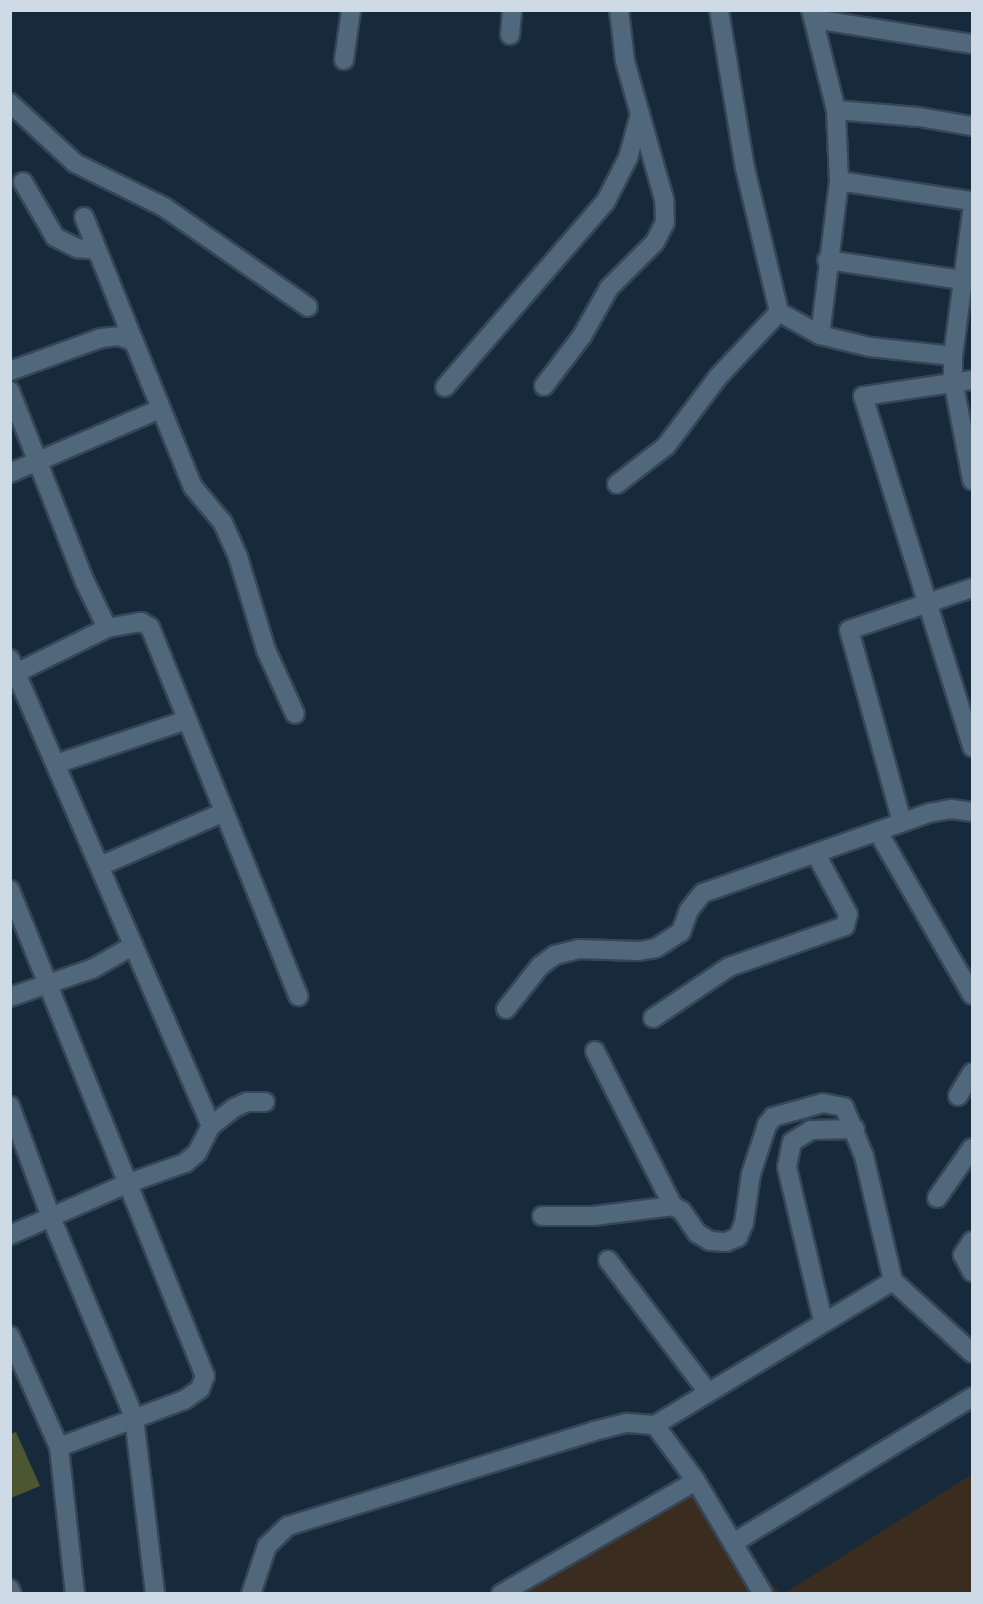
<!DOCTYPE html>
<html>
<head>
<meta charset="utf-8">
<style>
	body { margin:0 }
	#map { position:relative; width:983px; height:1604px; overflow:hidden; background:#162a3c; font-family:"Times New Roman",serif }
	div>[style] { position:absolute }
	.industrial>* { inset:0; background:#3a2d1f }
	.green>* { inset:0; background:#4c5631 }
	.roads { filter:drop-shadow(2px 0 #364656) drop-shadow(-2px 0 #364656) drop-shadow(0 2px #364656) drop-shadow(0 -2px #364656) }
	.minor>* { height:18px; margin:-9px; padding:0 9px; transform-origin:9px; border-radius:9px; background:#51677c }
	span { translate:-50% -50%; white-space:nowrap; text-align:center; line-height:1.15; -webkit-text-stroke:4.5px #162a3c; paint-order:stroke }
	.frame { position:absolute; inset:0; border:12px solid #cedae6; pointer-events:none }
</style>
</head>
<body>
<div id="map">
	<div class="industrial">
		<i style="clip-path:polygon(972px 1474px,972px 1593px,785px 1593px)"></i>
		<i style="clip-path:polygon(677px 1478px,780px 1593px,498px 1594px)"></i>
	</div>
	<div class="green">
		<i style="clip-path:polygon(16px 1432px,40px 1486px,11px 1498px,11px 1434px)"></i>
	</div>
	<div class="roads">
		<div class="minor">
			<i style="left:719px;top:10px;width:160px;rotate:80.7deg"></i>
			<i style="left:745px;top:168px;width:148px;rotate:76.7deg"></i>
			<i style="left:779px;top:312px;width:47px;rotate:29.3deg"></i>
			<i style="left:811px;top:10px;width:103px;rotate:76deg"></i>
			<i style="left:836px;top:110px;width:71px;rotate:87.6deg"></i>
			<i style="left:839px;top:181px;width:155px;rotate:97deg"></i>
			<i style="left:820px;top:335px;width:51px;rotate:13.5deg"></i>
			<i style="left:870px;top:347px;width:83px;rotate:6.2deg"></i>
			<i style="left:814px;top:19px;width:160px;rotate:9deg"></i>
			<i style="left:510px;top:35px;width:25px;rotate:-85deg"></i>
			<i style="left:344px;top:60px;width:50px;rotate:-82deg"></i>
			<i style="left:10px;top:103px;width:88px;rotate:42.7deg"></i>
			<i style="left:75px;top:163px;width:99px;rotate:26.3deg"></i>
			<i style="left:164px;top:207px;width:175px;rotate:34.8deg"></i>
			<i style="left:836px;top:110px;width:83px;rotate:4.8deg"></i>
			<i style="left:919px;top:117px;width:54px;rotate:9.6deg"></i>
			<i style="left:839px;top:181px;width:134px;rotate:8.6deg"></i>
			<i style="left:23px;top:182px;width:64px;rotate:59.8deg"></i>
			<i style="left:55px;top:237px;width:25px;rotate:27deg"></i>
			<i style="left:77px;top:248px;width:20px;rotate:6deg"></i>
			<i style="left:972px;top:212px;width:145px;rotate:97.5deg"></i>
			<i style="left:953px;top:356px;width:24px;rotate:90deg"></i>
			<i style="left:953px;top:380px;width:102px;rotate:79.2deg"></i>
			<i style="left:84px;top:217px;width:135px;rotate:68.2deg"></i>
			<i style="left:827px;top:260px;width:137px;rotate:8.4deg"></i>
			<i style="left:10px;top:371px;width:97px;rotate:-19.9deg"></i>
			<i style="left:101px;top:338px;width:18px;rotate:-6deg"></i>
			<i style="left:119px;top:336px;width:16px;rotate:22deg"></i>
			<i style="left:134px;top:342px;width:157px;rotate:67.9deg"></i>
			<i style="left:193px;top:487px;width:47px;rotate:50.2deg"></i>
			<i style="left:223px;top:523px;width:37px;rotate:66deg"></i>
			<i style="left:238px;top:557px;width:97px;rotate:73.2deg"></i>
			<i style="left:266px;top:650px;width:70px;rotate:65.6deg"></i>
			<i style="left:972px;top:380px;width:110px;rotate:171.6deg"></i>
			<i style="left:863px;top:396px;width:368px;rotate:72.7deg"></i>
			<i style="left:544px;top:386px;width:63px;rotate:-52.8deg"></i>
			<i style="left:582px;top:336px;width:55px;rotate:-60.6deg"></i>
			<i style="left:609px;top:288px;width:65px;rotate:-45deg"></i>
			<i style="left:655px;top:242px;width:22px;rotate:-63deg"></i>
			<i style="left:665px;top:222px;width:23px;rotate:-92deg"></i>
			<i style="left:664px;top:199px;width:143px;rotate:-105.8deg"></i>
			<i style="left:625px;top:61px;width:51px;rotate:-96.7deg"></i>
			<i style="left:445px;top:387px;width:246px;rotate:-49.1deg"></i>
			<i style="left:606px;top:201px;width:48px;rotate:-62.9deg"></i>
			<i style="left:628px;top:158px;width:46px;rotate:-74.7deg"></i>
			<i style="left:10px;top:391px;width:205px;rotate:68.6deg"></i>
			<i style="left:85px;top:582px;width:51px;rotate:64.4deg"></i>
			<i style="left:10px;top:473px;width:163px;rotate:-23.1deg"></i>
			<i style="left:617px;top:484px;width:62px;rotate:-37.8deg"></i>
			<i style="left:666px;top:446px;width:86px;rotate:-53deg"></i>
			<i style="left:718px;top:377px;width:89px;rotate:-46.8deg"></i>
			<i style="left:10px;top:659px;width:508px;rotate:66.71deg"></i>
			<i style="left:16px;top:673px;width:102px;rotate:-26.3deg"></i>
			<i style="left:107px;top:628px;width:35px;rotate:-10deg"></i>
			<i style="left:141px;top:622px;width:10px;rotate:29deg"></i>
			<i style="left:150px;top:627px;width:398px;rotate:68.1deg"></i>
			<i style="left:56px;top:764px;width:138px;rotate:-18.6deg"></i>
			<i style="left:902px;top:822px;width:199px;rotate:-105.4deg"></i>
			<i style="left:849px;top:630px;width:130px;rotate:-18.9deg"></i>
			<i style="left:878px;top:832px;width:188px;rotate:60deg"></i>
			<i style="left:100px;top:866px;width:135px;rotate:-23.5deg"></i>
			<i style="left:10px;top:890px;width:524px;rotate:68.14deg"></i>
			<i style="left:205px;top:1376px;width:14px;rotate:111deg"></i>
			<i style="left:200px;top:1389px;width:19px;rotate:145deg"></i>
			<i style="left:184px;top:1400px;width:134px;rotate:159.4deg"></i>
			<i style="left:10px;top:997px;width:87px;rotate:-18.9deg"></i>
			<i style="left:92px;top:969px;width:48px;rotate:-29.7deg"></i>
			<i style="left:506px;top:1009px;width:55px;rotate:-51.7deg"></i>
			<i style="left:540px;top:966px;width:19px;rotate:-36deg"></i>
			<i style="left:555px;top:955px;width:25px;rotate:-14deg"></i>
			<i style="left:579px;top:949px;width:60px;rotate:1.9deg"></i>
			<i style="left:639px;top:951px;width:17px;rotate:-10deg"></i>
			<i style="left:656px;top:948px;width:30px;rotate:-33deg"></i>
			<i style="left:681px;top:932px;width:23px;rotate:-70deg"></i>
			<i style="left:689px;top:910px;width:22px;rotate:-51deg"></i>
			<i style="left:703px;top:893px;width:240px;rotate:-19.5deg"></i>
			<i style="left:929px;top:813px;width:22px;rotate:-10deg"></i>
			<i style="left:951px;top:809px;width:21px;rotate:8deg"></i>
			<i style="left:653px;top:1018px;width:92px;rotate:-33.9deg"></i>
			<i style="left:729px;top:967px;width:123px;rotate:-19.5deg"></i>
			<i style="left:845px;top:926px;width:12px;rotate:-76deg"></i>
			<i style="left:848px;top:914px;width:68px;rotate:-118.1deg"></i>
			<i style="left:595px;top:1051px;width:174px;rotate:63.3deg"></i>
			<i style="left:958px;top:1096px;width:27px;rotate:-59deg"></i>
			<i style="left:10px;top:1106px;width:116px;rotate:69.8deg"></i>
			<i style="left:50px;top:1215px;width:219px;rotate:67.4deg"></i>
			<i style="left:134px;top:1417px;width:178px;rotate:83.2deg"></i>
			<i style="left:937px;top:1198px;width:61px;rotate:-55deg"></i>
			<i style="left:542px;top:1216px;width:51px"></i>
			<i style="left:593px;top:1216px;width:81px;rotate:-7.1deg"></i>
			<i style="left:673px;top:1206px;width:10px;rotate:29deg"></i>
			<i style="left:682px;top:1211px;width:27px;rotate:56deg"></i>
			<i style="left:697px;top:1233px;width:15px;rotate:32deg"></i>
			<i style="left:710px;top:1241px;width:16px;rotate:4deg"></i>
			<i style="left:726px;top:1242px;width:13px;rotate:-23deg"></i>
			<i style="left:738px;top:1237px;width:15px;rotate:-67deg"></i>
			<i style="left:744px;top:1223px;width:49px;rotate:-81.9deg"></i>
			<i style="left:751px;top:1174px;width:52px;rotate:-71.9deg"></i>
			<i style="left:767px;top:1125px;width:10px;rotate:-53deg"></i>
			<i style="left:773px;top:1117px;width:52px;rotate:-15.6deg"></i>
			<i style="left:823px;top:1103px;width:21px;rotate:11deg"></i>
			<i style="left:844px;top:1107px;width:53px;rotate:67.8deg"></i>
			<i style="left:864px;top:1156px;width:128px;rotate:76.9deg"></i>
			<i style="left:893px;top:1281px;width:107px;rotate:42.3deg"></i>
			<i style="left:10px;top:1235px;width:127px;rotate:-23.7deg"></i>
			<i style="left:126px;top:1184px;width:63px;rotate:-19.6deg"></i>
			<i style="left:185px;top:1163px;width:16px;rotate:-40deg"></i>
			<i style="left:197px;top:1153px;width:30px;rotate:-63deg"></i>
			<i style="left:211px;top:1126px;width:29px;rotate:-38deg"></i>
			<i style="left:234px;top:1108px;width:14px;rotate:-25deg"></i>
			<i style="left:247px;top:1102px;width:18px"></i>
			<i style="left:972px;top:1241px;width:17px;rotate:123deg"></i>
			<i style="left:963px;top:1255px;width:19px;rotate:62deg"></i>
			<i style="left:608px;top:1260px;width:166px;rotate:52.9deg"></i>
			<i style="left:823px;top:1321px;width:158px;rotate:-103.2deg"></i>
			<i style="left:787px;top:1167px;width:25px;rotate:-79deg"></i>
			<i style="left:792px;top:1142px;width:22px;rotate:-32deg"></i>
			<i style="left:811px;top:1130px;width:44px;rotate:-1.3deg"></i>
			<i style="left:10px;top:1336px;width:121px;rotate:66.2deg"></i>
			<i style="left:59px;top:1447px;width:148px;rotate:83.8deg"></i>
			<i style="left:655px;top:1425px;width:69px;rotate:53.8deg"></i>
			<i style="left:696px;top:1481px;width:131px;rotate:59.3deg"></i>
			<i style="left:733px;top:1543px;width:280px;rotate:-31.4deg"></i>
			<i style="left:10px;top:1589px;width:5px;rotate:68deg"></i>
			<i style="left:251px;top:1594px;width:51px;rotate:-71.6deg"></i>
			<i style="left:267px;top:1546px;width:29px;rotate:-44deg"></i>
			<i style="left:288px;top:1526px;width:320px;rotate:-17.2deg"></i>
			<i style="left:594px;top:1431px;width:34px;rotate:-14deg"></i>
			<i style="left:627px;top:1423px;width:28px;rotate:4deg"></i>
			<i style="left:655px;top:1425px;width:278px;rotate:-31.2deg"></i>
			<i style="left:501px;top:1594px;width:225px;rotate:-30.1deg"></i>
		</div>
	</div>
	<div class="frame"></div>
</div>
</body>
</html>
